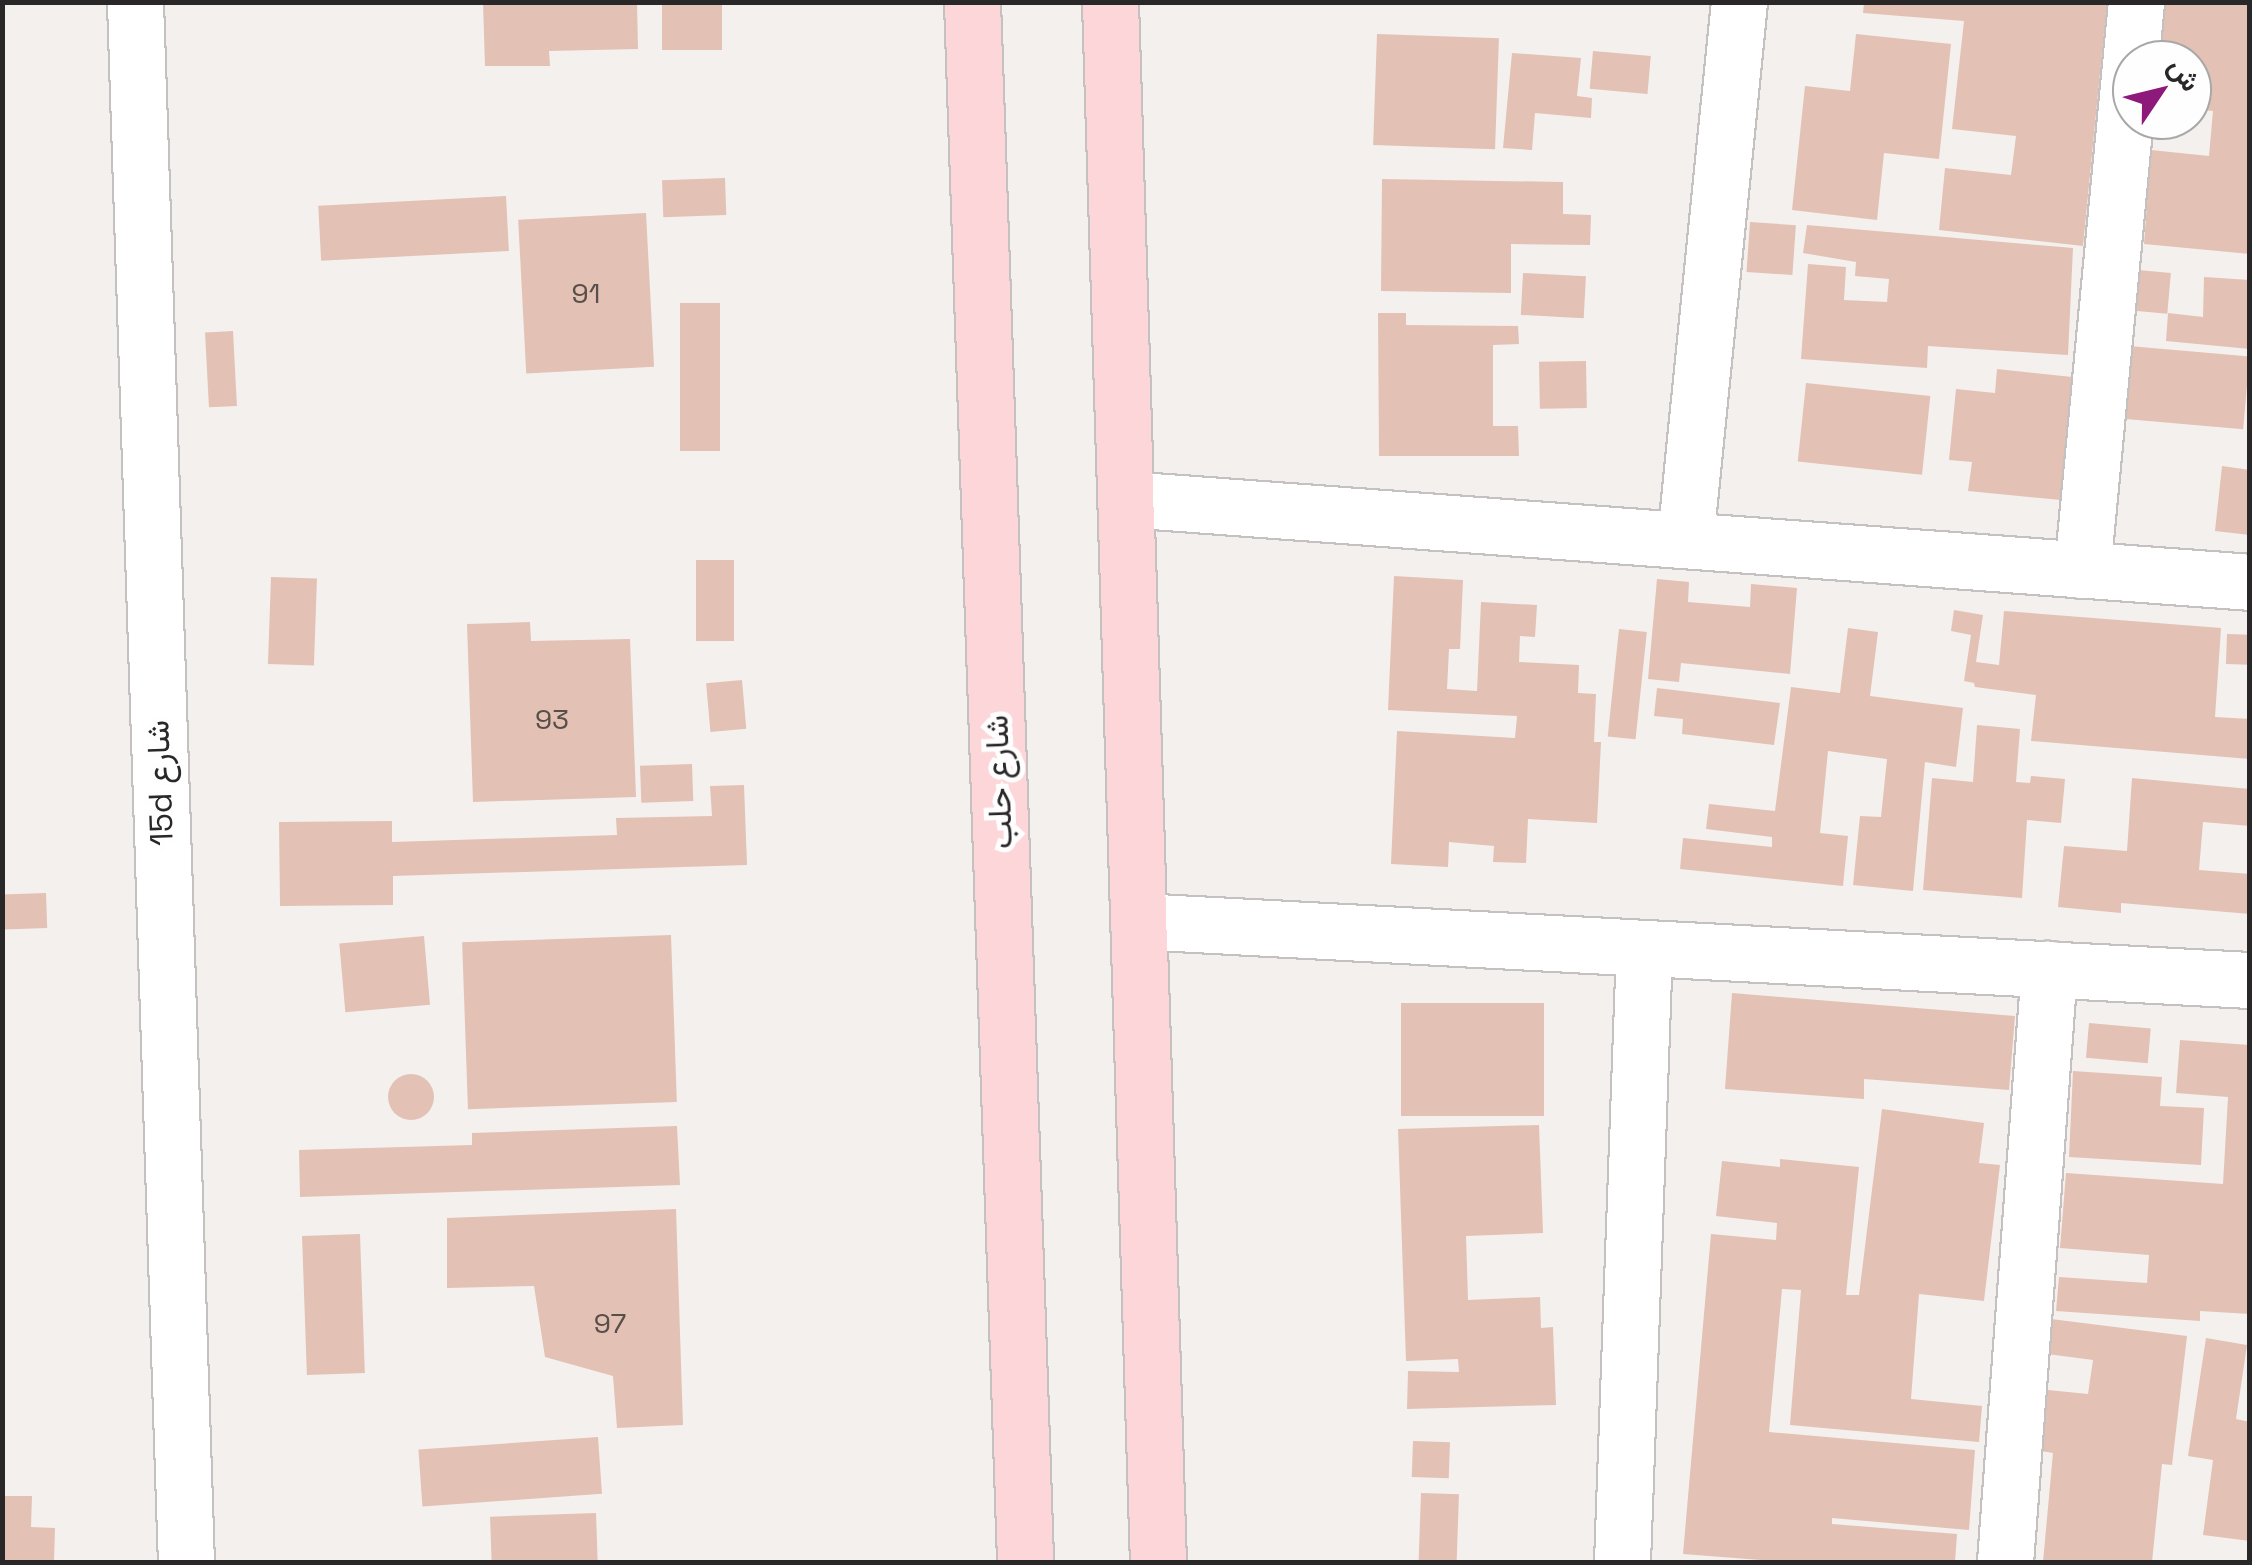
<!DOCTYPE html>
<html>
<head>
<meta charset="utf-8">
<style>
	body { margin:0 }
	#map { position:relative; width:2252px; height:1565px; overflow:hidden; background:#f4f0ee; font-family:"Space Grotesk",Vazirmatn,sans-serif }
	div>[style] { position:absolute }
	.building>* { inset:0; background:#e3c1b5; transform-origin:0 0 }
	.round { border-radius:50% }
	.roads { filter:drop-shadow(2px 0 #c5c1c0) drop-shadow(-2px 0 #c5c1c0) drop-shadow(0 2px #c5c1c0) drop-shadow(0 -2px #c5c1c0) }
	.street>* { height:55px; margin:-27.5px; padding:0 27.5px; transform-origin:27.5px; border-radius:27.5px; background:#fff }
	.secondary>* { height:55px; margin:-27.5px; padding:0 27.5px; transform-origin:27.5px; border-radius:27.5px; background:#fcd6d8 }
	span { translate:-50% -50%; white-space:nowrap; text-align:center; line-height:1.15; -webkit-text-stroke:10px #fffefe; paint-order:stroke }
	.number-label { font-size:28px; color:#584e4a }
	.number-label span { -webkit-text-stroke-width:0 }
	.street-label { font-size:32px; color:#292727 }
	.frame { position:absolute; inset:0; border:5px solid #292727; pointer-events:none }
	.north { position:absolute; left:2112px; top:40px; width:100px; height:100px; box-sizing:border-box; background:#fffefe; border:2px solid #a9a8a8; border-radius:50%; rotate:55deg; font-size:28px; font-weight:700; line-height:40px; text-align:center; color:#292727 }
	.north::after { content:''; display:block; margin:auto; width:35px; height:45px; background:#8d1a7b; clip-path:polygon(50% 0,100% 100%,50% 72%,0 100%) }
</style>
</head>
<body>
<div id="map">
	<div class="building">
		<i style="clip-path:polygon(483px 2px,637px 2px,638px 49px,549px 51px,550px 66px,485px 66px)"></i>
		<i style="left:662px;top:2px;width:60px;height:48px"></i>
		<i style="clip-path:polygon(1864px 2px,2107px 2px,2083px 246px,1939px 230px,1945px 168px,2011px 175px,2016px 136px,1952px 129px,1964px 21px,1863px 13px)"></i>
		<i style="clip-path:polygon(2164px 2px,2250px 2px,2250px 254px,2144px 244px,2151px 150px,2209px 156px,2213px 111px,2192px 109px,2192px 60px,2159px 60px)"></i>
		<i style="left:1377px;top:34px;width:122px;height:111px;rotate:2deg"></i>
		<i style="clip-path:polygon(1856px 34px,1951px 44px,1939px 159px,1884px 153px,1877px 220px,1792px 210px,1805px 86px,1850px 91px)"></i>
		<i style="left:1593px;top:51px;width:58px;height:38px;rotate:5deg"></i>
		<i style="clip-path:polygon(1512px 53px,1581px 58px,1577px 96px,1592px 98px,1591px 118px,1535px 113px,1532px 150px,1503px 148px)"></i>
		<i style="left:725px;top:178px;width:37px;height:63px;rotate:88deg"></i>
		<i style="clip-path:polygon(1382px 179px,1563px 182px,1563px 214px,1591px 215px,1590px 245px,1511px 244px,1511px 293px,1381px 291px)"></i>
		<i style="left:506px;top:196px;width:55px;height:188px;rotate:87deg"></i>
		<i style="left:646px;top:213px;width:154px;height:128px;rotate:87deg"></i>
		<i style="left:1750px;top:222px;width:46px;height:50px;rotate:4deg"></i>
		<i style="clip-path:polygon(1807px 225px,2073px 248px,2068px 355px,1928px 346px,1927px 368px,1801px 359px,1808px 264px,1846px 267px,1844px 300px,1887px 302px,1889px 279px,1855px 276px,1856px 262px,1803px 253px)"></i>
		<i style="left:2138px;top:270px;width:33px;height:41px;rotate:5deg"></i>
		<i style="left:1523px;top:273px;width:63px;height:42px;rotate:3deg"></i>
		<i style="clip-path:polygon(2204px 277px,2250px 280px,2250px 349px,2166px 341px,2168px 313px,2203px 317px)"></i>
		<i style="left:680px;top:303px;width:40px;height:148px"></i>
		<i style="clip-path:polygon(1378px 313px,1406px 313px,1406px 325px,1518px 326px,1519px 344px,1493px 345px,1493px 426px,1518px 426px,1519px 456px,1379px 456px)"></i>
		<i style="left:233px;top:331px;width:75px;height:28px;rotate:87deg"></i>
		<i style="left:2129px;top:346px;width:121px;height:73px;rotate:5deg"></i>
		<i style="left:1586px;top:361px;width:47px;height:47px;rotate:89deg"></i>
		<i style="clip-path:polygon(1997px 369px,2072px 377px,2061px 500px,1968px 491px,1972px 462px,1949px 460px,1956px 389px,1995px 393px)"></i>
		<i style="left:1806px;top:383px;width:125px;height:79px;rotate:6deg"></i>
		<i style="clip-path:polygon(2222px 466px,2250px 470px,2250px 535px,2215px 531px)"></i>
		<i style="left:696px;top:560px;width:38px;height:81px"></i>
		<i style="clip-path:polygon(1394px 576px,1463px 580px,1460px 649px,1449px 649px,1447px 689px,1477px 691px,1481px 602px,1537px 605px,1535px 637px,1520px 636px,1519px 662px,1579px 665px,1578px 693px,1596px 694px,1594px 742px,1601px 742px,1597px 823px,1528px 819px,1526px 863px,1493px 862px,1494px 846px,1449px 842px,1448px 867px,1391px 864px,1397px 731px,1515px 738px,1517px 716px,1388px 710px)"></i>
		<i style="left:271px;top:577px;width:46px;height:87px;rotate:2deg"></i>
		<i style="clip-path:polygon(1657px 579px,1689px 582px,1688px 602px,1750px 607px,1751px 584px,1797px 588px,1790px 674px,1681px 663px,1679px 682px,1648px 679px)"></i>
		<i style="clip-path:polygon(1954px 610px,1983px 615px,1976px 662px,1999px 665px,2004px 611px,2221px 628px,2215px 717px,2250px 719px,2250px 759px,2031px 741px,2036px 695px,1975px 687px,1974px 683px,1964px 681px,1971px 635px,1951px 631px)"></i>
		<i style="clip-path:polygon(530px 622px,531px 641px,630px 639px,636px 797px,473px 802px,467px 624px)"></i>
		<i style="clip-path:polygon(1848px 628px,1878px 632px,1870px 696px,1963px 708px,1956px 767px,1925px 762px,1913px 891px,1853px 885px,1860px 816px,1881px 817px,1887px 759px,1828px 751px,1820px 833px,1848px 836px,1843px 886px,1680px 869px,1683px 838px,1772px 847px,1772px 837px,1706px 829px,1709px 804px,1775px 811px,1791px 687px,1840px 693px)"></i>
		<i style="left:1619px;top:629px;width:28px;height:108px;rotate:6deg"></i>
		<i style="left:2227px;top:634px;width:23px;height:30px;rotate:2deg"></i>
		<i style="left:742px;top:680px;width:49px;height:36px;rotate:85deg"></i>
		<i style="clip-path:polygon(1657px 688px,1780px 703px,1774px 745px,1682px 734px,1683px 719px,1654px 716px)"></i>
		<i style="clip-path:polygon(1977px 725px,2020px 729px,2016px 782px,2030px 783px,2031px 776px,2065px 779px,2061px 823px,2027px 820px,2022px 898px,1923px 890px,1932px 778px,1973px 782px)"></i>
		<i style="left:692px;top:764px;width:37px;height:52px;rotate:88deg"></i>
		<i style="clip-path:polygon(2132px 778px,2250px 789px,2250px 826px,2203px 822px,2199px 870px,2250px 874px,2250px 914px,2121px 903px,2121px 913px,2058px 907px,2064px 846px,2127px 851px)"></i>
		<i style="clip-path:polygon(744px 785px,747px 865px,393px 876px,393px 905px,280px 906px,279px 822px,392px 821px,392px 842px,617px 835px,616px 818px,712px 816px,710px 786px)"></i>
		<i style="left:46px;top:893px;width:35px;height:44px;rotate:88deg"></i>
		<i style="left:671px;top:935px;width:167px;height:209px;rotate:88deg"></i>
		<i style="left:424px;top:936px;width:69px;height:85px;rotate:85deg"></i>
		<i style="clip-path:polygon(1732px 993px,2015px 1016px,2009px 1090px,1864px 1079px,1864px 1099px,1725px 1089px)"></i>
		<i style="left:1401px;top:1003px;width:143px;height:113px"></i>
		<i style="left:2089px;top:1023px;width:62px;height:35px;rotate:5deg"></i>
		<i style="clip-path:polygon(2180px 1040px,2250px 1045px,2250px 1314px,2200px 1311px,2200px 1321px,2056px 1311px,2059px 1277px,2147px 1283px,2149px 1255px,2060px 1248px,2066px 1173px,2223px 1184px,2228px 1097px,2176px 1093px)"></i>
		<i style="clip-path:polygon(2073px 1071px,2162px 1077px,2160px 1106px,2204px 1108px,2201px 1165px,2069px 1157px)"></i>
		<i class="round" style="left:388px;top:1074px;width:46px;height:46px"></i>
		<i style="clip-path:polygon(1882px 1109px,1984px 1123px,1979px 1163px,2000px 1165px,1984px 1301px,1919px 1294px,1911px 1399px,1982px 1406px,1979px 1442px,1790px 1425px,1801px 1290px,1782px 1289px,1769px 1432px,1975px 1450px,1969px 1530px,1832px 1518px,1832px 1524px,1957px 1534px,1955px 1562px,1785px 1562px,1683px 1554px,1711px 1234px,1776px 1240px,1777px 1223px,1716px 1216px,1722px 1161px,1780px 1167px,1780px 1159px,1859px 1167px,1846px 1295px,1859px 1295px)"></i>
		<i style="clip-path:polygon(1539px 1125px,1543px 1233px,1466px 1236px,1468px 1300px,1540px 1297px,1541px 1328px,1553px 1327px,1556px 1405px,1407px 1409px,1408px 1371px,1459px 1372px,1458px 1359px,1406px 1361px,1398px 1129px)"></i>
		<i style="clip-path:polygon(677px 1126px,680px 1185px,300px 1197px,299px 1150px,472px 1145px,472px 1133px)"></i>
		<i style="clip-path:polygon(676px 1209px,683px 1425px,617px 1428px,613px 1376px,545px 1357px,534px 1286px,447px 1288px,447px 1218px)"></i>
		<i style="left:360px;top:1234px;width:139px;height:58px;rotate:88deg"></i>
		<i style="clip-path:polygon(2051px 1319px,2187px 1336px,2172px 1465px,2162px 1464px,2152px 1562px,2043px 1562px,2053px 1453px,2041px 1451px,2048px 1390px,2088px 1394px,2093px 1360px,2047px 1354px)"></i>
		<i style="clip-path:polygon(2206px 1338px,2247px 1345px,2236px 1419px,2250px 1422px,2250px 1541px,2203px 1535px,2213px 1460px,2188px 1456px)"></i>
		<i style="left:598px;top:1437px;width:57px;height:180px;rotate:86deg"></i>
		<i style="left:1413px;top:1441px;width:37px;height:36px;rotate:2deg"></i>
		<i style="left:1421px;top:1493px;width:38px;height:69px;rotate:2deg"></i>
		<i style="clip-path:polygon(2px 1496px,32px 1496px,31px 1527px,55px 1528px,54px 1562px,2px 1562px)"></i>
		<i style="left:596px;top:1513px;width:49px;height:106px;rotate:88deg"></i>
	</div>
	<div class="roads">
		<div class="street">
			<i style="left:135px;top:2px;width:1561px;rotate:88.13deg"></i>
			<i style="left:1126px;top:499px;width:1127px;rotate:4.22deg"></i>
			<i style="left:1685px;top:540px;width:541px;rotate:-84.27deg"></i>
			<i style="left:2082px;top:570px;width:571px;rotate:-84.57deg"></i>
			<i style="left:1138px;top:921px;width:1114px;rotate:3.04deg"></i>
			<i style="left:1622px;top:1562px;width:614px;rotate:-87.95deg"></i>
			<i style="left:2005px;top:1562px;width:595px;rotate:-85.76deg"></i>
		</div>
		<div class="secondary">
			<i style="left:972px;top:2px;width:1561px;rotate:88.05deg"></i>
			<i style="left:1110px;top:2px;width:1561px;rotate:88.24deg"></i>
		</div>
	</div>
	<div class="number-label">
		<span style="left:586px;top:293px">91</span>
		<span style="left:552px;top:719px">93</span>
		<span style="left:610px;top:1323px">97</span>
	</div>
	<div class="street-label">
		<span style="left:999px;top:782px;rotate:-92deg">شارع حلب</span>
		<span style="left:160px;top:783px;rotate:-92deg">15d شارع</span>
	</div>
	<div class="frame"></div>
	<div class="north">ش</div>
</div>
</body>
</html>
